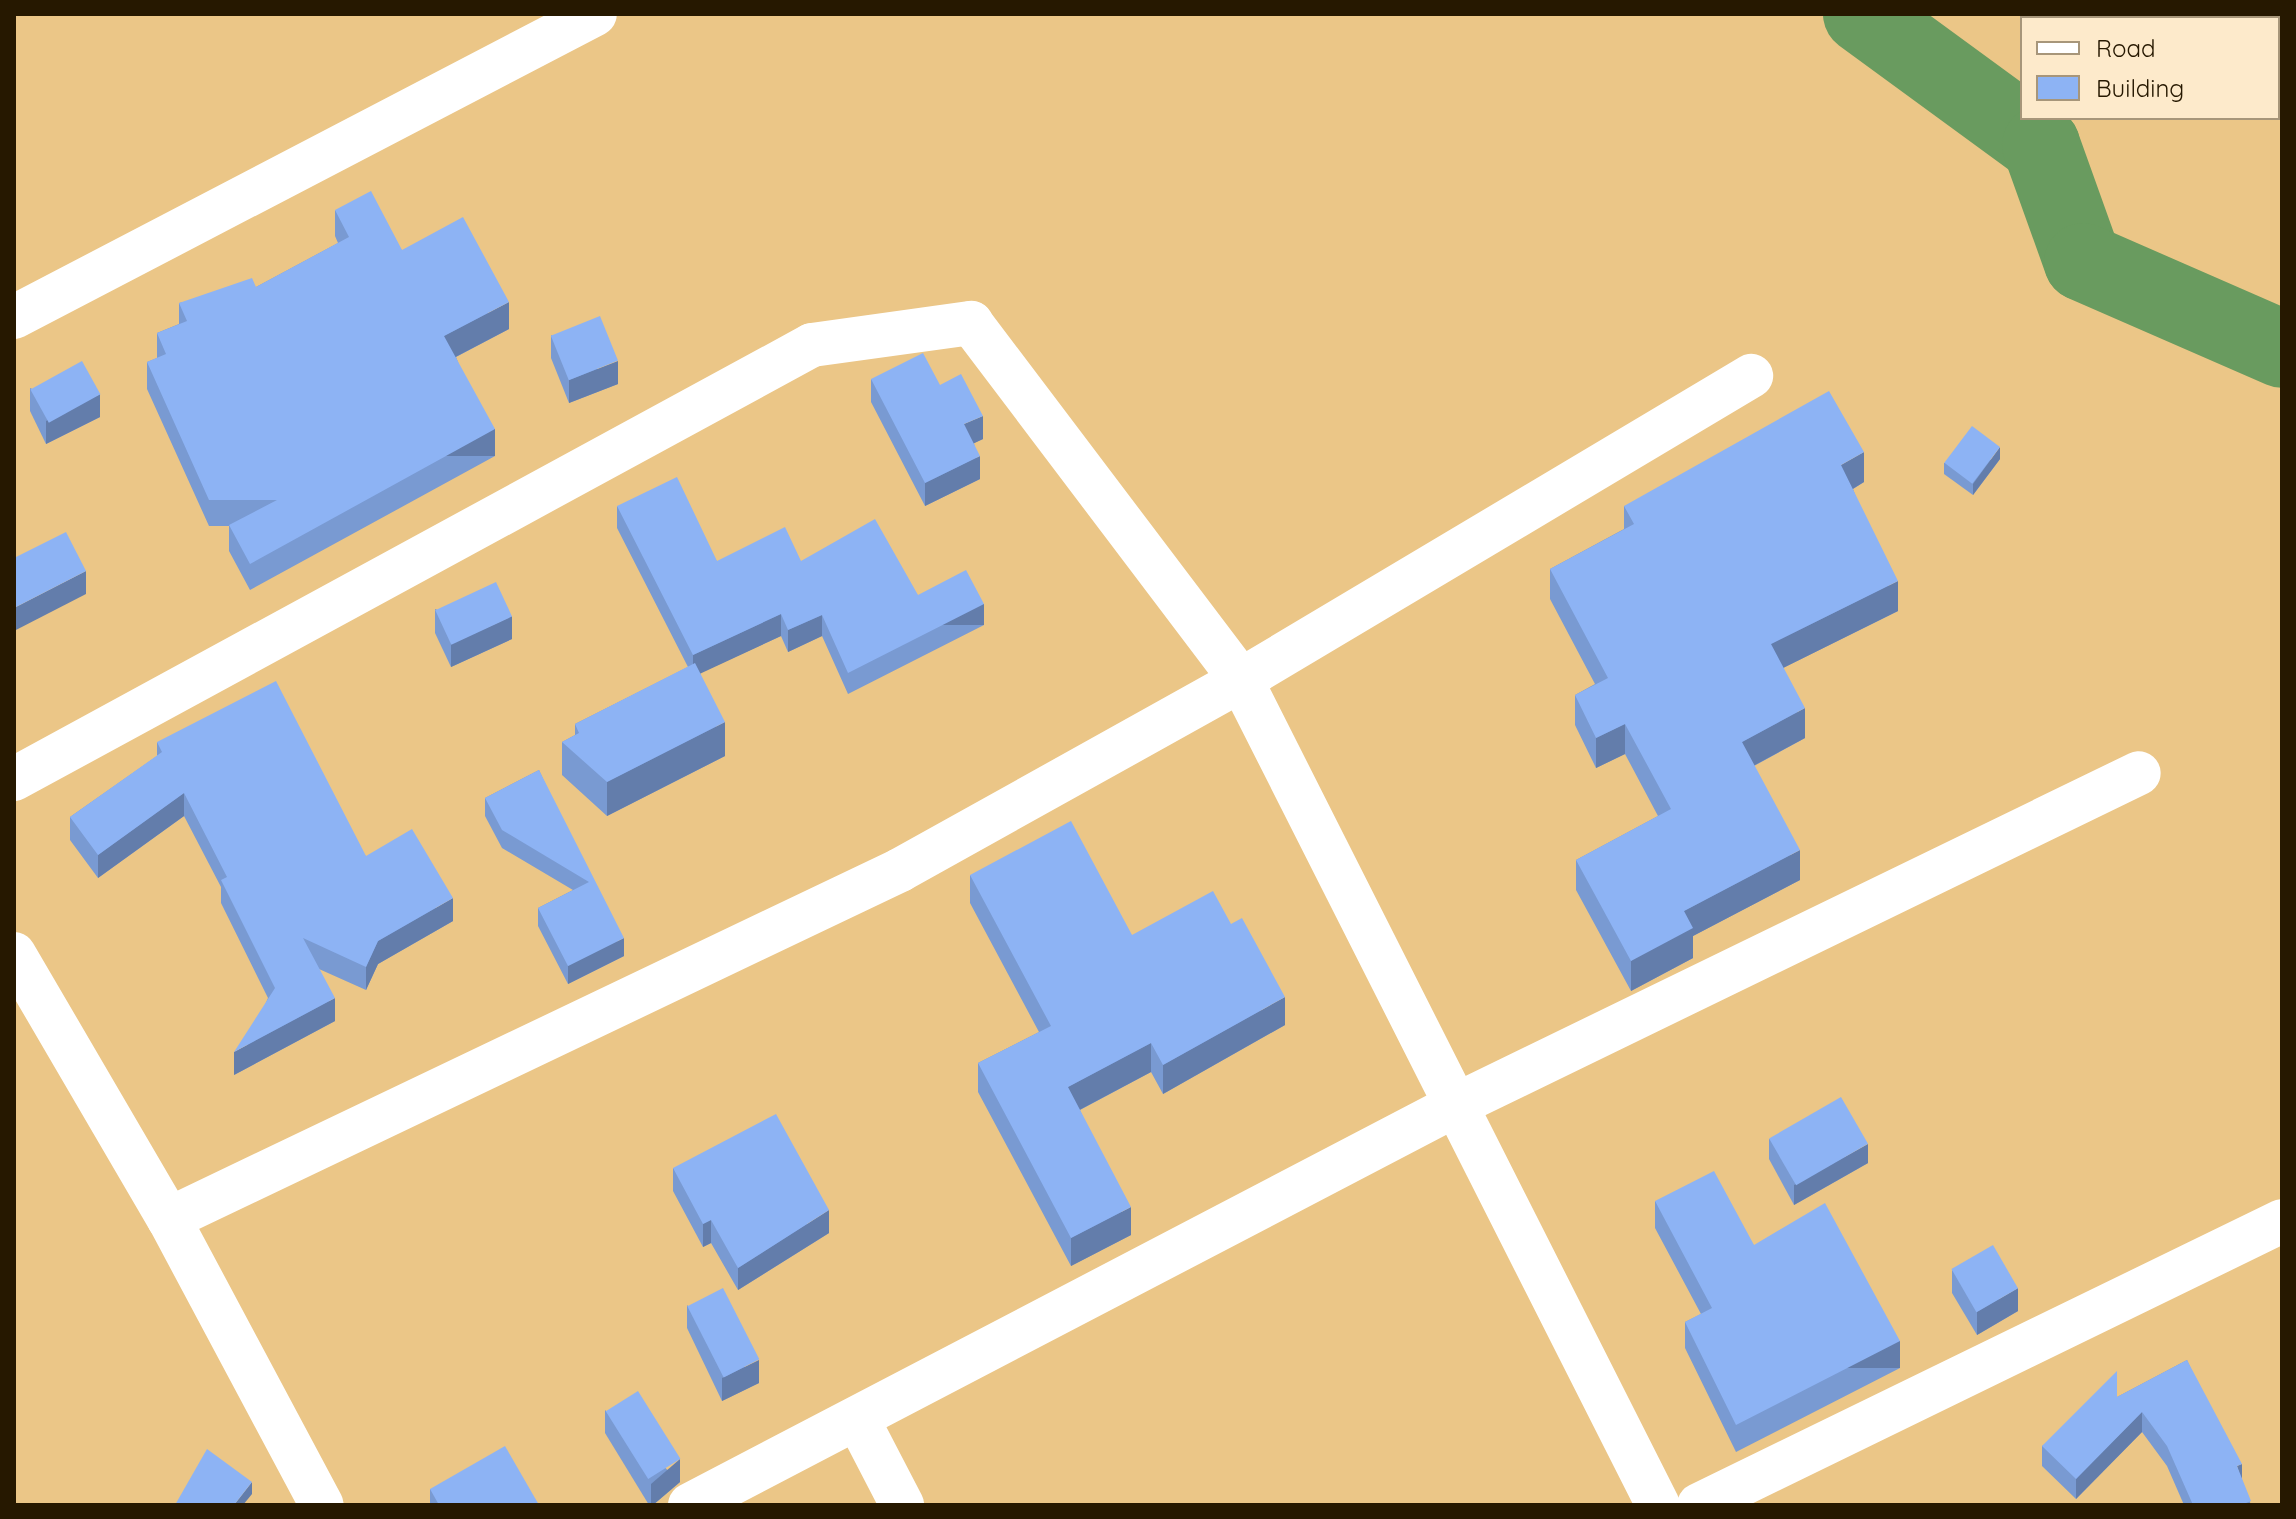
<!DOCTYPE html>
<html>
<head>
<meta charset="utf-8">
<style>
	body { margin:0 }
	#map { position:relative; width:2296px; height:1519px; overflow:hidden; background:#ebc687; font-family:Quicksand,sans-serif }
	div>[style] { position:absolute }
	.river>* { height:78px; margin:-39px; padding:0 39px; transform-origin:39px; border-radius:39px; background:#699b5f }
	.minor>* { height:44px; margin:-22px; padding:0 22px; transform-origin:22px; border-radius:22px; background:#fff }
	.wall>* { inset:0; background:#799ad2 }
	.shaded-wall>* { inset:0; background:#637dab; transform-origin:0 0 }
	.building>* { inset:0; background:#8db3f4; transform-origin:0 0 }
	span { translate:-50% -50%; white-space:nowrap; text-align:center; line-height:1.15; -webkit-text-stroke:6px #fdeacb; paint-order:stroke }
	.frame { position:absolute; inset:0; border:16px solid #261800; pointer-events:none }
	.legend { position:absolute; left:2020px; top:16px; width:260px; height:104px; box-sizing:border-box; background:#fdeacb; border:2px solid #a7967a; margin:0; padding:10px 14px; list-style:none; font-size:24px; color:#261800 }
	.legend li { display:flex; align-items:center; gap:16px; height:40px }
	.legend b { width:40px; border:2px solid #a7967a }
</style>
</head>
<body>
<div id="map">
	<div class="river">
		<i style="left:1862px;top:14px;width:222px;rotate:36.2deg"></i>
		<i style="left:2041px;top:145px;width:124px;rotate:70.3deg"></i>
		<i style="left:2083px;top:262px;width:217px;rotate:23.6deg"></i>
	</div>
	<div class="minor">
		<i style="left:14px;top:317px;width:655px;rotate:-27.54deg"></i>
		<i style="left:14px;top:779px;width:908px;rotate:-28.54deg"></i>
		<i style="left:812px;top:345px;width:161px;rotate:-7.9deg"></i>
		<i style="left:971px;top:323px;width:448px;rotate:52.9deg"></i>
		<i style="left:1241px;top:680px;width:924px;rotate:63.19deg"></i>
		<i style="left:14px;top:954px;width:307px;rotate:59.7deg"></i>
		<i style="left:169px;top:1219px;width:324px;rotate:61.9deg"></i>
		<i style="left:169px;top:1219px;width:810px;rotate:-25.52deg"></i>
		<i style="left:900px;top:870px;width:390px;rotate:-29.1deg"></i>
		<i style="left:1241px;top:680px;width:594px;rotate:-30.8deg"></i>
		<i style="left:858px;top:1420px;width:96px;rotate:62.6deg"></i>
		<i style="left:690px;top:1505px;width:864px;rotate:-27.57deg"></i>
		<i style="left:1456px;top:1105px;width:759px;rotate:-25.92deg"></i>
		<i style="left:1699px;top:1505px;width:648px;rotate:-25.97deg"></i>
	</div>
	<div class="wall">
		<i style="clip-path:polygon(335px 210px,402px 250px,509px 329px,456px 357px,495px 456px,250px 590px,229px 551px,229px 526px,209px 526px,147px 389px,147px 362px,157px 358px,157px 333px,179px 324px,179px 303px,256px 287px,338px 243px,335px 236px)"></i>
		<i style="clip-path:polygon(551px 335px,618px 384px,569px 403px,551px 358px)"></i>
		<i style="clip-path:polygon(871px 379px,983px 439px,974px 443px,980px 479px,925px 506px,871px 402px)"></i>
		<i style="clip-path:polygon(30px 388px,100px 417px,46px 444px,30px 411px)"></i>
		<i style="clip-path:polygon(2000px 459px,1973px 495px,1944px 474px,1944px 463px)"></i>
		<i style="clip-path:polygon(1864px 482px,1853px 489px,1898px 611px,1783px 668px,1805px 738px,1754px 766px,1800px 880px,1693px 936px,1693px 958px,1631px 991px,1576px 890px,1576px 860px,1658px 816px,1625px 754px,1596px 768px,1575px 725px,1575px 695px,1595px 684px,1550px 599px,1550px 569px,1624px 529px,1624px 506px)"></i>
		<i style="clip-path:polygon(617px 506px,717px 561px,801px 561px,918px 595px,984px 625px,848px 694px,822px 636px,788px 652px,781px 636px,700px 673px,725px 756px,607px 816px,562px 775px,562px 742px,575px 735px,575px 724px,688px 667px,617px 528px)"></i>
		<i style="clip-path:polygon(435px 609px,512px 639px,451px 667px,435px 633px)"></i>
		<i style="clip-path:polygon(157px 742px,366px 856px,453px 921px,378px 964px,366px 990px,319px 969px,335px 1021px,234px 1075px,268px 998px,221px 903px,221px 887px,184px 816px,98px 878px,70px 840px,70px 817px,157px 756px)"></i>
		<i style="clip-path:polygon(539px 770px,624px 956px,568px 984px,538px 926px,538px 908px,573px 890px,502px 848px,485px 816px,485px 798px)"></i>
		<i style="clip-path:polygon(970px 875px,1132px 935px,1285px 1025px,1163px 1094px,1151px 1072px,1080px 1110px,1131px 1235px,1071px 1266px,978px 1092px,978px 1063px,1039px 1032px,970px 903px)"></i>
		<i style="clip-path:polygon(1769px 1139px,1868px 1163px,1794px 1205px,1769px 1159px)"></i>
		<i style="clip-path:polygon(673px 1168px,829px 1233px,738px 1290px,711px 1243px,703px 1247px,673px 1191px)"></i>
		<i style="clip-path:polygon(1655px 1201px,1754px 1245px,1900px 1368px,1736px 1452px,1685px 1348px,1685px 1322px,1701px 1314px,1655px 1228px)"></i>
		<i style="clip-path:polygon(1952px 1270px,2018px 1311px,1977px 1335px,1952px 1293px)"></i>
		<i style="clip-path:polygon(687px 1305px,759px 1383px,722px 1401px,687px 1328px)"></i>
		<i style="clip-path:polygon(2187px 1360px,2242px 1480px,2251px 1505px,2184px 1505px,2167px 1466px,2142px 1432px,2076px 1499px,2042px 1466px,2042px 1446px,2117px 1397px)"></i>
		<i style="clip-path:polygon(605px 1410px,680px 1482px,653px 1505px,649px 1505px,605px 1433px)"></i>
		<i style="clip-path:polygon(430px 1489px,539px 1505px,430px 1505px)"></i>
	</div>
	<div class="shaded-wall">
		<i style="clip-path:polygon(509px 302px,509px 329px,444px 363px,444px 336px)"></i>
		<i style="clip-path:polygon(618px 361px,618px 384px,569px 403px,569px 380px)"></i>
		<i style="clip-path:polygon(100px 394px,100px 417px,46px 444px,46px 421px)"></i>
		<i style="clip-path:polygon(983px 416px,983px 439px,964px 448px,964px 424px)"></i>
		<i style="left:495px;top:429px;width:27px;height:280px;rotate:90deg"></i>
		<i style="clip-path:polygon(2000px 447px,2000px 459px,1973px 495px,1973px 484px)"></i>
		<i style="clip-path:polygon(1864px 452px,1864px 482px,1841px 496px,1841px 465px)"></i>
		<i style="clip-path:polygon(980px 456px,980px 479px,925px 506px,925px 483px)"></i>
		<i style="clip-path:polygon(86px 571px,86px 594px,14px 631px,14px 608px)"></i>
		<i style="clip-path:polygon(1898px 581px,1898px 611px,1771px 674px,1771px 644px)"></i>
		<i style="left:984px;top:604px;width:21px;height:153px;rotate:90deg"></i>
		<i style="clip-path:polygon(781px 614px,781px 636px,693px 677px,693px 655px)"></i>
		<i style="clip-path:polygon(822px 615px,822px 636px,788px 652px,788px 630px)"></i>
		<i style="clip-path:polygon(512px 616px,512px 639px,451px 667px,451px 644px)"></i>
		<i style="clip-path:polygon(1805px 708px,1805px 738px,1742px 772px,1742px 742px)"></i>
		<i style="clip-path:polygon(725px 722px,725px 756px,607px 816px,607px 782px)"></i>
		<i style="clip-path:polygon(1625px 724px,1625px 754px,1596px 768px,1596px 738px)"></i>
		<i style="clip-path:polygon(184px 793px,184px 816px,98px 878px,98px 855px)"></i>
		<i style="clip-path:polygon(1800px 850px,1800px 880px,1693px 936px,1693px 958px,1631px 991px,1631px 961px,1684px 911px)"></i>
		<i style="clip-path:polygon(453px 898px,453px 921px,378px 964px,366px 990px,366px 967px,378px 941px)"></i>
		<i style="clip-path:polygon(624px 938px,624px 956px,568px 984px,568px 966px)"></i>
		<i style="clip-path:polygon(1285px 997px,1285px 1025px,1163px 1094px,1163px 1065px)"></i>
		<i style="clip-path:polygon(335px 998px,335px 1021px,234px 1075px,234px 1052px)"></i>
		<i style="clip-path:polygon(1151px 1043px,1151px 1072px,1068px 1116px,1068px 1087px)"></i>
		<i style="clip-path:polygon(1868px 1144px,1868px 1163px,1794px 1205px,1794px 1185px)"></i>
		<i style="clip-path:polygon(1131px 1207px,1131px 1235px,1071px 1266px,1071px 1238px)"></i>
		<i style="clip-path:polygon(829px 1210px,829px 1233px,738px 1290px,738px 1268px)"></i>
		<i style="clip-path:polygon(711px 1220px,711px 1243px,703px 1247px,703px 1224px)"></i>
		<i style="clip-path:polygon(2018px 1288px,2018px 1311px,1977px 1335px,1977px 1312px)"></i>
		<i style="left:1900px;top:1341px;width:27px;height:184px;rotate:90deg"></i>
		<i style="clip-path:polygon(759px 1360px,759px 1383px,722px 1401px,722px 1378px)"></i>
		<i style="clip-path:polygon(2142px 1412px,2142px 1432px,2076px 1499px,2076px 1479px)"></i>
		<i style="clip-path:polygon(680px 1459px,680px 1482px,653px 1505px,651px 1505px,651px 1484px)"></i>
		<i style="clip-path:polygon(2242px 1464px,2242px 1483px,2237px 1466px)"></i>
		<i style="clip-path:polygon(252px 1482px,252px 1494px,243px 1505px,234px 1505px)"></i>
	</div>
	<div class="building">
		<i style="clip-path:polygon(371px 191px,402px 250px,463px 217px,509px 302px,444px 336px,495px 429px,250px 564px,229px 525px,277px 500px,209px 500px,147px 362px,166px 354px,157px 333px,187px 321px,179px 303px,252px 278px,256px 287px,349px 237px,335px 210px)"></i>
		<i style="left:600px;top:316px;width:48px;height:53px;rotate:68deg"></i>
		<i style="clip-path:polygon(923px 353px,940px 385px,961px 374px,983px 416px,964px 424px,980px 456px,925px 483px,871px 379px)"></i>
		<i style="left:82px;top:361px;width:38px;height:59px;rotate:61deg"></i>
		<i style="clip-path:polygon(1829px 391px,1864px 452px,1841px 465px,1898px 581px,1771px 644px,1805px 708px,1742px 742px,1800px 850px,1684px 911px,1693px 928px,1631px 961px,1576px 860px,1671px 809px,1625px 724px,1596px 738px,1575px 695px,1608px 678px,1550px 569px,1634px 524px,1624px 506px)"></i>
		<i style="left:1972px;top:426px;width:35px;height:46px;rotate:37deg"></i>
		<i style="clip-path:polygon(677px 477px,717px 561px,785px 527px,801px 561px,875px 519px,918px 595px,966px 570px,984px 604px,848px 673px,822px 615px,788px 630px,781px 614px,693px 655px,617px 506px)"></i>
		<i style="clip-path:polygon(66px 532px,86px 571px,14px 608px,14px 558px)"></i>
		<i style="left:496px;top:582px;width:38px;height:67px;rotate:65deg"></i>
		<i style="clip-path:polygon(695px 663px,725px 722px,607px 782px,562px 742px,579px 733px,575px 724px)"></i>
		<i style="clip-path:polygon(276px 681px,366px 856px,412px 829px,453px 898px,378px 941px,366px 967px,303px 938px,335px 998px,234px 1052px,275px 988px,221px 880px,227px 877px,184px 793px,98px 855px,70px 817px,162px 752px,157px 742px)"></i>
		<i style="clip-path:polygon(539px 770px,624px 938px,568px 966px,538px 908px,589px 882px,502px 830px,485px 798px)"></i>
		<i style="clip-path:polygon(1071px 821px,1132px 935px,1213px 891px,1231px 924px,1242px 918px,1285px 997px,1163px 1065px,1151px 1043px,1068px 1087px,1131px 1207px,1071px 1238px,978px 1063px,1051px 1026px,970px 875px)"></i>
		<i style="left:1841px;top:1097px;width:54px;height:83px;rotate:60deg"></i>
		<i style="clip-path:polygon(776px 1114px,829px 1210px,738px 1268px,711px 1220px,703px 1224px,673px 1168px)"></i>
		<i style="clip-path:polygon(1714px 1171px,1754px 1245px,1825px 1203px,1900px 1341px,1736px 1425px,1685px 1322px,1712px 1308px,1655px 1201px)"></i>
		<i style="left:1993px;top:1245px;width:50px;height:48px;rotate:60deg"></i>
		<i style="left:723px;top:1288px;width:80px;height:40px;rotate:63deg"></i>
		<i style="clip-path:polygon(2187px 1360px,2242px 1464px,2237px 1466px,2251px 1501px,2241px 1505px,2193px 1505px,2167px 1446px,2142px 1412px,2076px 1479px,2042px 1446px,2117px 1371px,2117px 1397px)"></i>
		<i style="left:638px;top:1391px;width:80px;height:38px;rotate:58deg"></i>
		<i style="clip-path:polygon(505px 1446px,539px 1505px,439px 1505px,430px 1489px)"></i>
		<i style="clip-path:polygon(207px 1449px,252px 1482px,234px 1505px,175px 1505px)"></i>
	</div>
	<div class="frame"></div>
	<ul class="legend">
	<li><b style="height:10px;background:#fff"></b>Road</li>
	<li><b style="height:22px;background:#8db3f4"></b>Building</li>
	</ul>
</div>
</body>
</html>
